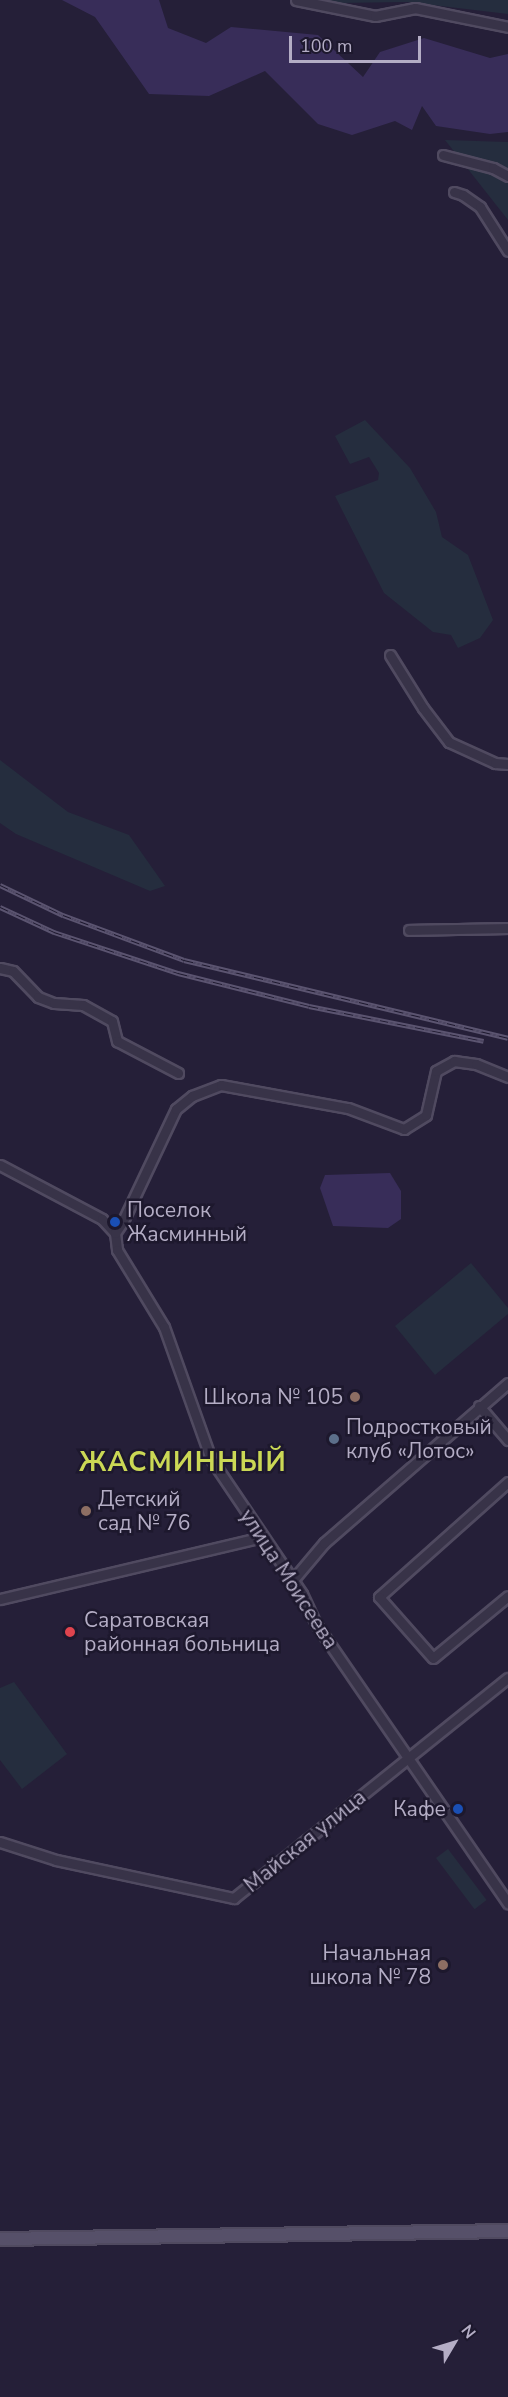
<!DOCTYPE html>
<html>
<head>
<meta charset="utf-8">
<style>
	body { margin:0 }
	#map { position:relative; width:508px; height:2397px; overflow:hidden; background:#251f38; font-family:"Nunito Sans",sans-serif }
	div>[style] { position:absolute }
	.green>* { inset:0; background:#252d3e; transform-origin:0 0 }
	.water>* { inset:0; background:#382d59 }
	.roads { filter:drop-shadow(2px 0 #504a60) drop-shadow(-2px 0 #504a60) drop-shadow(0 2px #504a60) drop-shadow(0 -2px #504a60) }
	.minor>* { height:9px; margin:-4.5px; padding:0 4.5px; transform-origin:4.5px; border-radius:4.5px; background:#383348 }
	.major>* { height:12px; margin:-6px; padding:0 6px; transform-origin:6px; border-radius:6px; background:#565069 }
	.rail>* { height:5px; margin-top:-2.5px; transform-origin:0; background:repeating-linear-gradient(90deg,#1d182d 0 9px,#5b5470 0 18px); box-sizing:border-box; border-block:2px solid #5b5470 }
	.dots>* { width:16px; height:16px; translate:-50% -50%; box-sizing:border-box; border:3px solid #1d182d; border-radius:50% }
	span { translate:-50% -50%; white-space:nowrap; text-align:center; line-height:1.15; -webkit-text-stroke:5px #1d182d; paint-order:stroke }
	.poi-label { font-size:21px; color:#b4adc5 }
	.left { translate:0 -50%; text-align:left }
	.right { translate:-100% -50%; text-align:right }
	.street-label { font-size:21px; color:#b4adc5 }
	.district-label { font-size:27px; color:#cbd855; font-weight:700; letter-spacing:1.5px }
	.north { position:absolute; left:424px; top:2313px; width:60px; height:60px; -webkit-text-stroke:4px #1d182d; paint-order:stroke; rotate:52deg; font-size:16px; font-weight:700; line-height:24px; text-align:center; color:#b4adc5 }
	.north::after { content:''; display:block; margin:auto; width:21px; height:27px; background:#b4adc5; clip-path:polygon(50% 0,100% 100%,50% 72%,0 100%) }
	.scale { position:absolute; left:289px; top:36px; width:132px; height:27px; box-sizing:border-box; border:3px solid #b4adc5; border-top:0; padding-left:8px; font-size:18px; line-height:21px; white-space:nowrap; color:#b4adc5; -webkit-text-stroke:4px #1d182d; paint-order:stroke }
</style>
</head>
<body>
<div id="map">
	<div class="green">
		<i style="clip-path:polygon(322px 0,508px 0,508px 14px,407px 2px,338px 3px)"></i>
		<i style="clip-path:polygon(445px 140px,508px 142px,508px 220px)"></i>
		<i style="clip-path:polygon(365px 420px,410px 468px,436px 512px,442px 537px,468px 555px,493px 620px,480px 638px,458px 648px,451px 635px,433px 632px,384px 593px,335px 496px,378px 480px,379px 473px,369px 457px,350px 464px,335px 436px)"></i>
		<i style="clip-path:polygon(0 760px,68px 812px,129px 835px,165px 886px,150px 891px,16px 834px,0 823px)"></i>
		<i style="clip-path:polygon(471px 1263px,508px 1308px,508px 1314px,435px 1375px,395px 1326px)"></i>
		<i style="clip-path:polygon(14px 1682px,67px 1754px,22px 1789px,0 1760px,0 1688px)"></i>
		<i style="left:448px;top:1849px;width:64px;height:15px;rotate:53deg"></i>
	</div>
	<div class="water">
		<i style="clip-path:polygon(62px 0,159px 0,168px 28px,206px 43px,231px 27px,318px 35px,363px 77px,380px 52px,424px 38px,490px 58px,508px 54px,508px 132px,490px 134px,436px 126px,422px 106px,412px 130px,395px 121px,352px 135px,318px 124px,265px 71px,209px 96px,149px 94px,95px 17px)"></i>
		<i style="clip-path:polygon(390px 1173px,401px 1191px,401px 1219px,388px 1228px,333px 1226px,320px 1188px,325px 1175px)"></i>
	</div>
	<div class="roads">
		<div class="minor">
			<i style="left:296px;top:0;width:81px;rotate:11.4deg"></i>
			<i style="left:375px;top:16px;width:41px;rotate:-11.3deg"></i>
			<i style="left:415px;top:8px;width:95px;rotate:11.5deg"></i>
			<i style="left:443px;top:155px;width:52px;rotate:14.6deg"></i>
			<i style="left:493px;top:168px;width:17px;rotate:28deg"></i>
			<i style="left:454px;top:192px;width:9px;rotate:18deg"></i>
			<i style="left:463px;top:195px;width:21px;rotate:35deg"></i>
			<i style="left:480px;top:207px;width:52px;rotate:57.5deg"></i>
			<i style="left:390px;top:655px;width:62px;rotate:58.1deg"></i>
			<i style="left:423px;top:708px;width:43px;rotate:52.6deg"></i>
			<i style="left:449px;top:742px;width:51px;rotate:24.5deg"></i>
			<i style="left:495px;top:763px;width:13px;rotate:4deg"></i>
			<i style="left:409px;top:930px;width:99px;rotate:-1.2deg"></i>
			<i style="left:0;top:968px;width:13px;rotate:13deg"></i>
			<i style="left:13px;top:971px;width:36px;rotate:46deg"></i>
			<i style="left:38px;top:997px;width:17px;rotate:21deg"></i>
			<i style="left:54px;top:1003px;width:29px;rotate:4deg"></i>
			<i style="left:83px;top:1005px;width:33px;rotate:29deg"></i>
			<i style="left:112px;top:1021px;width:21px;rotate:76deg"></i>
			<i style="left:117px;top:1041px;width:69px;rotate:27.7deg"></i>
			<i style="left:0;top:1165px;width:115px;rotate:27.9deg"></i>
			<i style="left:102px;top:1219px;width:19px;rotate:47deg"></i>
			<i style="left:115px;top:1233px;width:17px;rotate:83deg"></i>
			<i style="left:117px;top:1250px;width:90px;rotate:58.6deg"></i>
			<i style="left:164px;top:1327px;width:140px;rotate:70.4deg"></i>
			<i style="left:211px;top:1459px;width:163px;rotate:56deg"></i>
			<i style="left:302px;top:1594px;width:33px;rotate:65deg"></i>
			<i style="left:316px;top:1624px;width:339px;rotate:55.5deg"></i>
			<i style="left:115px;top:1233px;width:14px;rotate:-56deg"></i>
			<i style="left:123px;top:1221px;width:124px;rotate:-64.7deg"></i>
			<i style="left:176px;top:1109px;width:21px;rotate:-39deg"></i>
			<i style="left:192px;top:1096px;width:31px;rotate:-21deg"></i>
			<i style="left:221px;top:1085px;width:129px;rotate:10.3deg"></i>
			<i style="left:348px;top:1108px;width:60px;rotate:20.6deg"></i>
			<i style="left:404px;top:1129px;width:26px;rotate:-32deg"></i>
			<i style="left:426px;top:1115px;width:45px;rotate:-77.2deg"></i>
			<i style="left:436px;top:1071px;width:21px;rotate:-29deg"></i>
			<i style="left:454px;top:1061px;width:22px;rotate:8deg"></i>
			<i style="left:476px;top:1064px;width:35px;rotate:22deg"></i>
			<i style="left:479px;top:1406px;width:45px;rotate:49.5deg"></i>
			<i style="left:508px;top:1482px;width:173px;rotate:138.3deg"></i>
			<i style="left:379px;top:1597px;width:81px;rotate:48.5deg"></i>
			<i style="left:433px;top:1658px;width:97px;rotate:-39.6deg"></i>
			<i style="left:292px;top:1581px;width:50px;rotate:-49.9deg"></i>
			<i style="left:324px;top:1543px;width:244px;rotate:-41deg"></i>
			<i style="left:0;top:1599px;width:269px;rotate:-13.3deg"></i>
			<i style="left:0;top:1842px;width:59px;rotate:17.8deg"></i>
			<i style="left:56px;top:1860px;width:182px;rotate:12.1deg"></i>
			<i style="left:234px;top:1898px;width:351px;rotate:-38.8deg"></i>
		</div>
		<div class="major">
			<i style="left:0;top:2239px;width:508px;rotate:-0.9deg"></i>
		</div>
	</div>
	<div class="rail">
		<i style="left:0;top:885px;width:70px;rotate:25.5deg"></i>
		<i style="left:63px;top:915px;width:129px;rotate:20.4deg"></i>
		<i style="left:184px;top:960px;width:333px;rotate:13.5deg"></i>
		<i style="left:0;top:907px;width:60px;rotate:24.8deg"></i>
		<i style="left:54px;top:932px;width:131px;rotate:18.3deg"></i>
		<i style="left:178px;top:973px;width:135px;rotate:14.1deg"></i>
		<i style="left:309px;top:1006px;width:178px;rotate:11.3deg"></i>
	</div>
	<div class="dots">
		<i style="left:115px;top:1222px;background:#1a4fb4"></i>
		<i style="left:355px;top:1397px;background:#8d6e63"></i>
		<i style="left:334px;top:1439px;background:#5c6f8a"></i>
		<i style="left:86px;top:1511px;background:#8d6e63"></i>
		<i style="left:70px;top:1632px;background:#e0444e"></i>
		<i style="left:458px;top:1809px;background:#1a4fb4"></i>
		<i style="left:443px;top:1965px;background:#8d6e63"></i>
	</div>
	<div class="poi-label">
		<span class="left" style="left:127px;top:1222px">Поселок<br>Жасминный</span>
		<span class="right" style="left:343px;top:1397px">Школа № 105</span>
		<span class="left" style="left:346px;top:1439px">Подростковый<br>клуб «Лотос»</span>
		<span class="left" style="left:98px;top:1511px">Детский<br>сад № 76</span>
		<span class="left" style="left:84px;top:1632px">Саратовская<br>районная больница</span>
		<span class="right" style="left:446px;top:1809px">Кафе</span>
		<span class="right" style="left:431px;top:1965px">Начальная<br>школа № 78</span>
	</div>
	<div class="street-label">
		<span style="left:289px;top:1579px;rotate:57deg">улица Моисеева</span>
		<span style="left:305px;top:1841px;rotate:-39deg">Майская улица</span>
	</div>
	<div class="district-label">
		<span style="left:183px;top:1463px">ЖАСМИННЫЙ</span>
	</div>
	<div class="north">N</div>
	<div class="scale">100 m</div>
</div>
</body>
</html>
